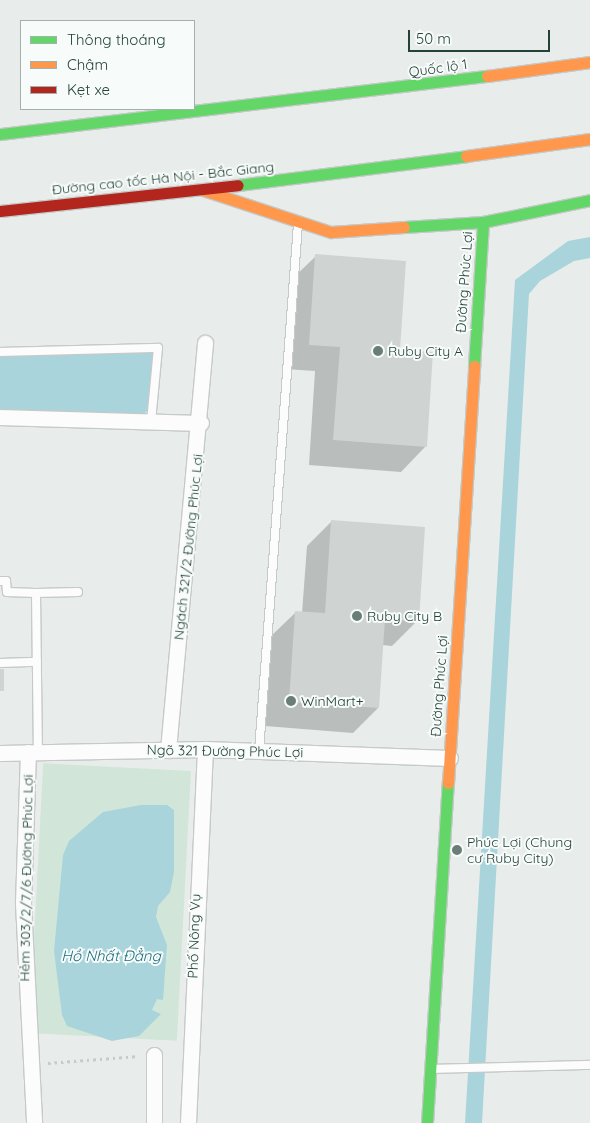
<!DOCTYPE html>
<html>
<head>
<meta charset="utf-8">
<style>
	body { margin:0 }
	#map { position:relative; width:590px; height:1123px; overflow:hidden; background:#e8edeb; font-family:Quicksand,sans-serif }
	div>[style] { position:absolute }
	.green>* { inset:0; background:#d1e6d8; transform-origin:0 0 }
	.water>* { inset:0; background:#a9d4db }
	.shadow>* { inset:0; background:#0003 }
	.building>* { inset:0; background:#cfd4d2; transform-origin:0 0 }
	.path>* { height:3px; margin-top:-1.5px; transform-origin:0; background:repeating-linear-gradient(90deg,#c3ccca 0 2.5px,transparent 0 6.5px) }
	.roads { filter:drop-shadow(1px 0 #c5cac8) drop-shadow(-1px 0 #c5cac8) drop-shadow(0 1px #c5cac8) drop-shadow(0 -1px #c5cac8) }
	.lane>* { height:8px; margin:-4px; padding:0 4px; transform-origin:4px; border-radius:4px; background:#fcfcfc }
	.street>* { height:15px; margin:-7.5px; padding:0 7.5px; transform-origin:7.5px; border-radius:7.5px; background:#fcfcfc }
	.fast>* { height:11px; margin:-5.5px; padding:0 5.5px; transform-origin:5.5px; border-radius:5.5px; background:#63d668 }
	.slow>* { height:11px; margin:-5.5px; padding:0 5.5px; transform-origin:5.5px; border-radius:5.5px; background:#ff974d }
	.jam>* { height:11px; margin:-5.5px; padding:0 5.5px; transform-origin:5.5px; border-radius:5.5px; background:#b3261e }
	.dots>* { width:14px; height:14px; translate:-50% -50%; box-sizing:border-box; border:2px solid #f7fbf9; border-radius:50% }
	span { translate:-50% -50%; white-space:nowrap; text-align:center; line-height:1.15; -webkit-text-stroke:4px #f7fbf9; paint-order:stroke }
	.street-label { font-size:14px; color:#24423a }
	.poi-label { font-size:14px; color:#24423a }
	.left { translate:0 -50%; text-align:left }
	.water-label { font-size:15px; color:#1c6f80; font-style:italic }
	.legend { position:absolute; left:20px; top:20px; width:175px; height:90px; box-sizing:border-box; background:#f7fbf9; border:1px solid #a3b1ad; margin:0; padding:6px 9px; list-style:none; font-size:15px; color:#24423a }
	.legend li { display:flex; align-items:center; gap:10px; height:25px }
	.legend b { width:25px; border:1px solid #a3b1ad }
	.scale { position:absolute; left:408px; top:30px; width:142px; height:22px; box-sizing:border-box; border:2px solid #24423a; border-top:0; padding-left:6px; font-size:15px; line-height:18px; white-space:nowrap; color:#24423a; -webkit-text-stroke:4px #f7fbf9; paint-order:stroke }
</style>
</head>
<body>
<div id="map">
	<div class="green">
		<i style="left:191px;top:771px;width:270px;height:148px;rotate:93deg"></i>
	</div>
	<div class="water">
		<i style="clip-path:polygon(590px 237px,590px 258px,574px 261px,540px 281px,529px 294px,482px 1123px,465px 1123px,515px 280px,568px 241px)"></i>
		<i style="clip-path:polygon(150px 351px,153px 355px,147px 411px,143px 415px,0 409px,0 355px)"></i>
		<i style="clip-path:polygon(141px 805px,167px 805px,174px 810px,174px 872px,170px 892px,158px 906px,156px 917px,167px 945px,163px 1000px,157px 999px,152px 1010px,161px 1014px,139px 1036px,112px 1041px,67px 1026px,62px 1015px,54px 951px,63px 855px,69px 841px,103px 812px)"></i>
	</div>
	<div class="shadow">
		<i style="clip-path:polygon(316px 256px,398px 351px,425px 447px,401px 472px,309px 465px,315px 371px,285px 369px,291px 280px)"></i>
		<i style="clip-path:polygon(332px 521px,417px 621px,392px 646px,382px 645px,378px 708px,353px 733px,265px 726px,270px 637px,295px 613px,302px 613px,307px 546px)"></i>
	</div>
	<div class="building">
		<i style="clip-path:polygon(315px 254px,406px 261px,400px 350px,433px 352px,427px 447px,333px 440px,340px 347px,309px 345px)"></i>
		<i style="clip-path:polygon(331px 520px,425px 527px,419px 622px,385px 619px,379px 708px,289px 702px,295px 611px,325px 613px)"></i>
		<i style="left:0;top:669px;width:4px;height:22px"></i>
	</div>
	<div class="path">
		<i style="left:48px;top:1063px;width:91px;rotate:-4.4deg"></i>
	</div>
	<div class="roads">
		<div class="lane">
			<i style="left:0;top:352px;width:158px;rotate:-1.5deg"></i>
			<i style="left:158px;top:348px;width:74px;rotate:95.4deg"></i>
			<i style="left:0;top:581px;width:6px"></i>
			<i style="left:6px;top:581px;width:11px;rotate:85deg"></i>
			<i style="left:7px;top:592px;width:29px;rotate:2deg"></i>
			<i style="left:36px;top:593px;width:159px;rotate:89.3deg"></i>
			<i style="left:36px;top:593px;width:42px;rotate:-1.4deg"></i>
			<i style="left:0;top:663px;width:37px;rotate:-2deg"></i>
			<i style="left:259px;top:751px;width:528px;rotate:-85.77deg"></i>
			<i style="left:433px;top:1069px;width:157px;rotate:-1.5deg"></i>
		</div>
		<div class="street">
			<i style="left:0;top:417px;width:201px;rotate:1.7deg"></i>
			<i style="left:168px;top:750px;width:409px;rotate:-84.8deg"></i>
			<i style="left:28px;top:752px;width:151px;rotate:91.9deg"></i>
			<i style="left:23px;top:903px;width:220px;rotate:87.1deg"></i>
			<i style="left:0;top:753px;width:205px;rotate:-1.1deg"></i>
			<i style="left:205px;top:749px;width:245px;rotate:2.1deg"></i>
			<i style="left:154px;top:1055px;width:68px;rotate:90deg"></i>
			<i style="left:188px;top:1123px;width:374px;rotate:-87.4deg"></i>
		</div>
		<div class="fast">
			<i style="left:0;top:134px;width:490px;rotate:-6.8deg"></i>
			<i style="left:238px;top:185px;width:230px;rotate:-7.2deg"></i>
			<i style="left:404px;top:227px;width:79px;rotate:-3.6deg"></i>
			<i style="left:483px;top:222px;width:109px;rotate:-11.6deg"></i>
			<i style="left:474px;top:366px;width:144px;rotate:-86.4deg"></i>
			<i style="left:427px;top:1123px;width:341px;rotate:-86.5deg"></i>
		</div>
		<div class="slow">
			<i style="left:487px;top:76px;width:104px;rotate:-7.7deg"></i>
			<i style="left:466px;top:156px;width:125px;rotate:-7.8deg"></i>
			<i style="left:203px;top:190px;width:135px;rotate:18.2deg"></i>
			<i style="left:331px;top:232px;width:73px;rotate:-3.9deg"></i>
			<i style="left:448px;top:783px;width:418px;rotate:-86.4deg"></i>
		</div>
		<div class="jam">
			<i style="left:0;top:211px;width:239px;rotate:-6.2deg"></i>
		</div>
	</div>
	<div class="dots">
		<i style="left:378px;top:351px;background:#697e78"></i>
		<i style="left:357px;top:616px;background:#697e78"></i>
		<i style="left:291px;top:701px;background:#697e78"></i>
		<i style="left:457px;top:850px;background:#697e78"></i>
	</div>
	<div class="street-label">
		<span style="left:438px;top:68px;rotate:-8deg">Quốc lộ 1</span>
		<span style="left:163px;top:178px;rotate:-6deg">Đường cao tốc Hà Nội - Bắc Giang</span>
		<span style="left:464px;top:282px;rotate:-86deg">Đường Phúc Lợi</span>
		<span style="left:188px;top:547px;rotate:-84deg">Ngách 321/2 Đường Phúc Lợi</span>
		<span style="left:439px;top:686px;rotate:-86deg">Đường Phúc Lợi</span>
		<span style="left:225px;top:751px;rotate:1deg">Ngõ 321 Đường Phúc Lợi</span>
		<span style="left:26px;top:878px;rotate:-89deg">Hẻm 303/2/7/6 Đường Phúc Lợi</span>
		<span style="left:194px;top:936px;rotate:-88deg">Phố Nông Vụ</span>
	</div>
	<div class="poi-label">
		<span class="left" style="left:388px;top:351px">Ruby City A</span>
		<span class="left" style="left:367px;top:616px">Ruby City B</span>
		<span class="left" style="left:301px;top:701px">WinMart+</span>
		<span class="left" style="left:467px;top:850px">Phúc Lợi (Chung<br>cư Ruby City)</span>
	</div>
	<div class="water-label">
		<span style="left:111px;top:956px">Hồ Nhất Đẳng</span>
	</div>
	<ul class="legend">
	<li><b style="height:6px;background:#63d668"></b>Thông thoáng</li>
	<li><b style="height:6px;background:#ff974d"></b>Chậm</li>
	<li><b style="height:6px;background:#b3261e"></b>Kẹt xe</li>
	</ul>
	<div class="scale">50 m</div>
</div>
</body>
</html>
